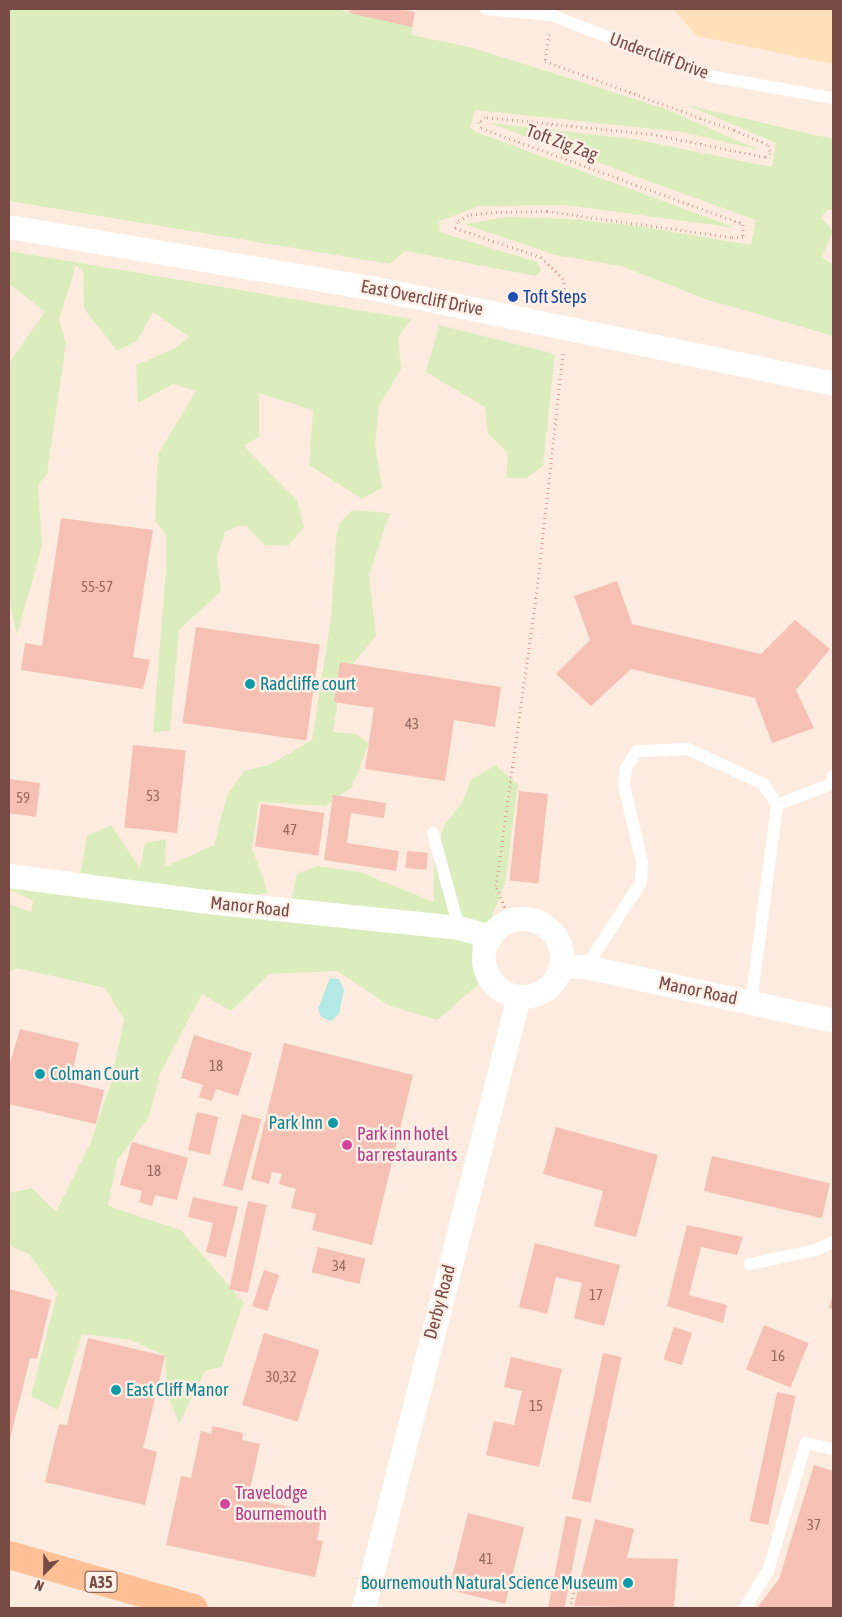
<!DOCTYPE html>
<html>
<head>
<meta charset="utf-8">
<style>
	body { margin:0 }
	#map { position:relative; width:842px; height:1617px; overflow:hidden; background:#feebdf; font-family:"Asap Condensed",sans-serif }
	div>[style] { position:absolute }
	.green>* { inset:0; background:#dbedbc }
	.sand>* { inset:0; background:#ffe0b8 }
	.water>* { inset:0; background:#b2e9e5 }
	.building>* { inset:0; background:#f6c0b4; transform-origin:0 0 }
	.path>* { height:3px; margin-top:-1.5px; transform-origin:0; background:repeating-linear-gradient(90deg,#dba397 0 1px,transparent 0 5px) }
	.lane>* { height:12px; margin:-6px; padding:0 6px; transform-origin:6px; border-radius:6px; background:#fff }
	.street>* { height:24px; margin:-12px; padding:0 12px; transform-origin:12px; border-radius:12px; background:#fff }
	.street>.ring { margin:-12px; padding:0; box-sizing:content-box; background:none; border:24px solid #fff; border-radius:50% }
	.primary>* { height:28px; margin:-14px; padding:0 14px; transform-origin:14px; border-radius:14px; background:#ffc095 }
	.dots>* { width:14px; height:14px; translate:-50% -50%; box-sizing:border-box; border:2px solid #fff0e7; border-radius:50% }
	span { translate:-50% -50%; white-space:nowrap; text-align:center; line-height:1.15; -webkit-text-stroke:5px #fff0e7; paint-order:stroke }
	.number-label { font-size:15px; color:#976860 }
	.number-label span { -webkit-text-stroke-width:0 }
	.shield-label span { padding:1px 4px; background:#fff0e7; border:1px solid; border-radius:4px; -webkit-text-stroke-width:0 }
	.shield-label { font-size:16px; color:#774b44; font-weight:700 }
	.street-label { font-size:18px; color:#774b44 }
	.transit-label { font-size:18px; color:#164399 }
	.left { translate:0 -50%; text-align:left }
	.culture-label { font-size:18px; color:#0d838f }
	.right { translate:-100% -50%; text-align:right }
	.hotel-label { font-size:18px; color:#b23c85 }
	.frame { position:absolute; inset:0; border:10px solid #774b44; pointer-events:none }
	.north { position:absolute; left:20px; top:1547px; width:50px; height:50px; -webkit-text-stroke:4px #fff0e7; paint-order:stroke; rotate:203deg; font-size:14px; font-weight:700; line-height:20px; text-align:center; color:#774b44 }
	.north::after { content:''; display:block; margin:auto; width:18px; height:22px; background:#774b44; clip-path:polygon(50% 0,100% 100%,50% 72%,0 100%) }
</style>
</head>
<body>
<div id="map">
	<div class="green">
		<i style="clip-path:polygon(9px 9px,335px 9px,412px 27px,412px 35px,474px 48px,663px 108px,759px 150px,683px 132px,475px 110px,470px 127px,476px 132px,736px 228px,566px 205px,480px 206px,439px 221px,440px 232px,537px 262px,541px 270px,536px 276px,405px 251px,390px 264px,9px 201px)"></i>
		<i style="clip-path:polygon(687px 105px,833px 139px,833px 210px,827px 210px,821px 218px,833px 231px,822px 257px,833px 265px,833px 336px,705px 299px,621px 266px,555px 255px,464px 224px,508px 217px,569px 219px,632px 225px,751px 245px,756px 220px,489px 123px,634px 139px,772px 167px,776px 143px)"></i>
		<i style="clip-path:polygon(9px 251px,411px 319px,398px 338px,401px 369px,379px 406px,375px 443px,382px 488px,362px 499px,309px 465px,313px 410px,259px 393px,259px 437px,244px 446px,297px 500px,304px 527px,288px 546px,264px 545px,246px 525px,225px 531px,217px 557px,221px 591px,179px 630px,170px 730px,153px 733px,166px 569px,166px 534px,155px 521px,158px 454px,196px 391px,173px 384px,138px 403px,136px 365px,176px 348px,189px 337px,153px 312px,137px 341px,117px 351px,84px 308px,83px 272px,76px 265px,59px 319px,66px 343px,47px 474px,38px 485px,42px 546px,17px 635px,9px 600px,9px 363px,45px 312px,9px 284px)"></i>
		<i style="clip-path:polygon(439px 325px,555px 354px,543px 466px,527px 478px,506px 478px,508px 453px,488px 434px,485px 407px,426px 372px)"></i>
		<i style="clip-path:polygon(352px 510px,390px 513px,369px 576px,376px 636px,342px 677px,333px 732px,356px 734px,369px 743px,352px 787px,326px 806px,259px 802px,252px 848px,268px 893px,241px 897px,80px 877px,87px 836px,111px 825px,140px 868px,145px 843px,166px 839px,165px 867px,214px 845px,227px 795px,244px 771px,271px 764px,312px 740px,331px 618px,336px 540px,339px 524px)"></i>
		<i style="clip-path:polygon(495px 765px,518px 784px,505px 884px,487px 929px,291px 902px,297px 874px,317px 866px,360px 872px,434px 902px,434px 862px,444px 825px,461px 804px,471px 780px)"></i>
		<i style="clip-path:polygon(9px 880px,471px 938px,478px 985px,437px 1020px,390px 1006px,337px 971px,269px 974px,231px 1011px,202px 994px,160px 1074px,149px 1117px,117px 1161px,108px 1206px,181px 1230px,244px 1303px,221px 1367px,205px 1371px,179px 1424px,167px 1393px,165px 1356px,131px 1340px,82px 1334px,58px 1410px,31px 1396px,57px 1293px,29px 1254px,9px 1246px,9px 1193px,32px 1188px,56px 1212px,90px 1144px,110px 1086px,124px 1020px,105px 988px,17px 968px,9px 972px,9px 904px,31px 912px,33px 901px,9px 889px)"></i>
	</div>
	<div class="sand">
		<i style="clip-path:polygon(673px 9px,833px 9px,833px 64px,697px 36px)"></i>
	</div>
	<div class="water">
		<i style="clip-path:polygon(330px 978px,339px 979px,344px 990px,339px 1014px,331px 1021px,321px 1017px,318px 1009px)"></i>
	</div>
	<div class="building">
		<i style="clip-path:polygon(350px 9px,400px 9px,415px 12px,412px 27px,349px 13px)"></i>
		<i style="clip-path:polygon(61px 518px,153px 530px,133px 657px,150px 660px,143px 689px,21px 670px,25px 643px,42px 646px)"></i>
		<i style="clip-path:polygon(617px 581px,632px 624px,761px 654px,795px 620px,830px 649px,796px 690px,814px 728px,772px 743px,755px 698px,631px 669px,591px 706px,556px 674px,590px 640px,574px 596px)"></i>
		<i style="left:196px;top:627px;width:125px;height:97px;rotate:8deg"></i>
		<i style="clip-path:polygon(340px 662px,501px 687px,495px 727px,454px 720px,445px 781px,365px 769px,374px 708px,334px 702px)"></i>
		<i style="left:133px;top:745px;width:53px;height:83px;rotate:6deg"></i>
		<i style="clip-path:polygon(9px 779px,40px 783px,36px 817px,9px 813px)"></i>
		<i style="left:519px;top:791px;width:29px;height:90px;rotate:6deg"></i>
		<i style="clip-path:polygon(333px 795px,386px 803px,384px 818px,351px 813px,347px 843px,399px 851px,396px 871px,324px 860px)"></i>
		<i style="left:261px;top:804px;width:64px;height:43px;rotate:8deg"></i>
		<i style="left:407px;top:851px;width:21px;height:17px;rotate:5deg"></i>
		<i style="clip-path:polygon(20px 1029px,79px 1043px,70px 1082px,104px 1090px,96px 1124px,9px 1104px,9px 1066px)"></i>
		<i style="clip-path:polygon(194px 1035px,252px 1053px,238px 1096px,216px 1089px,212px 1101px,199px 1097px,203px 1085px,181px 1078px)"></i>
		<i style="clip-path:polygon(284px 1043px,413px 1075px,372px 1245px,312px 1230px,316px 1214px,291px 1208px,296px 1189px,279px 1184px,282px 1174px,272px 1172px,269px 1184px,251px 1179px)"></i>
		<i style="left:197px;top:1112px;width:22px;height:39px;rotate:13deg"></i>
		<i style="left:242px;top:1114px;width:20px;height:74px;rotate:15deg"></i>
		<i style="clip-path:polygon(556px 1127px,658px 1155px,636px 1237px,594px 1226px,603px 1191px,543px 1174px)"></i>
		<i style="clip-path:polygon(132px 1142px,188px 1158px,177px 1200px,155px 1195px,152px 1206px,139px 1202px,142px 1191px,120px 1185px)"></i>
		<i style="left:712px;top:1156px;width:121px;height:36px;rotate:13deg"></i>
		<i style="clip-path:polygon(193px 1197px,238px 1207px,226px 1257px,206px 1252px,213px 1223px,188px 1217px)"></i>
		<i style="left:248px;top:1201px;width:19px;height:90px;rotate:12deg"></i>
		<i style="clip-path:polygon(687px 1225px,743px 1237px,737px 1255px,701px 1247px,689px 1295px,727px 1305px,723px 1323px,667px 1306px)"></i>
		<i style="clip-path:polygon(535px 1243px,620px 1265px,604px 1326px,574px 1318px,582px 1283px,556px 1277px,547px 1314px,519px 1307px)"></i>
		<i style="left:318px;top:1247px;width:49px;height:26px;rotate:14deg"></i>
		<i style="left:264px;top:1270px;width:16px;height:38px;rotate:18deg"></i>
		<i style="clip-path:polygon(9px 1289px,51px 1300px,37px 1359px,30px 1358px,9px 1443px)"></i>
		<i style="clip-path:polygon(833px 1294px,833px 1309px,829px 1308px)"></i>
		<i style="left:764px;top:1325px;width:48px;height:48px;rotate:22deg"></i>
		<i style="left:674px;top:1327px;width:19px;height:34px;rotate:18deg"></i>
		<i style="left:264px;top:1333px;width:58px;height:75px;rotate:17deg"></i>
		<i style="clip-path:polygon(88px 1338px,165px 1356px,143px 1448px,157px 1452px,145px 1505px,45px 1482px,59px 1424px,67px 1425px)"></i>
		<i style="left:603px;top:1353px;width:19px;height:149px;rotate:12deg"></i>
		<i style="clip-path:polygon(511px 1357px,562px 1369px,539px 1467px,486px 1455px,494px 1421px,514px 1425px,522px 1391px,504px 1387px)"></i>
		<i style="left:777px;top:1392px;width:19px;height:132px;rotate:12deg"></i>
		<i style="clip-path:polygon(212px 1426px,243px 1433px,242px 1440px,260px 1444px,248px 1498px,322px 1514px,317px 1540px,323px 1541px,315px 1577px,166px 1545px,181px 1476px,191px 1478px,201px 1431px,211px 1434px)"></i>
		<i style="clip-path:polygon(814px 1465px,833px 1471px,833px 1608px,757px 1608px,779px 1579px)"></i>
		<i style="left:468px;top:1513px;width:58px;height:79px;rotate:14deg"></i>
		<i style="left:566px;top:1516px;width:16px;height:95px;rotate:11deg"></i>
		<i style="clip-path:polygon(595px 1519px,634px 1529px,627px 1558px,678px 1559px,674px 1608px,574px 1606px)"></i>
	</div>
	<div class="path">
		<i style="left:549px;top:34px;width:27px;rotate:98deg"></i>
		<i style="left:545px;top:61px;width:201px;rotate:20.1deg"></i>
		<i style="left:734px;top:130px;width:38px;rotate:23deg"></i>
		<i style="left:769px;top:145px;width:8px;rotate:83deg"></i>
		<i style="left:770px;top:153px;width:6px;rotate:141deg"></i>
		<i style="left:765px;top:157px;width:115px;rotate:-168.5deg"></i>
		<i style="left:652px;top:134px;width:168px;rotate:-174.2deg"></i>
		<i style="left:485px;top:117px;width:8px;rotate:140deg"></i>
		<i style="left:479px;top:122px;width:6px;rotate:72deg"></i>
		<i style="left:481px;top:128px;width:279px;rotate:20.1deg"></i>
		<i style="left:743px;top:224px;width:13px;rotate:90deg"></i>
		<i style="left:743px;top:237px;width:12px;rotate:180deg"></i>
		<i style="left:731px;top:237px;width:186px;rotate:-172deg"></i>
		<i style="left:547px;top:211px;width:55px;rotate:179deg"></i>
		<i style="left:492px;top:212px;width:24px;rotate:173deg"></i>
		<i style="left:468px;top:215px;width:13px;rotate:148deg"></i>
		<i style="left:457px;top:222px;width:6px;rotate:108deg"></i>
		<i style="left:455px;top:228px;width:91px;rotate:18.6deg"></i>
		<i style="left:541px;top:257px;width:30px;rotate:44deg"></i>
		<i style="left:563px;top:278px;width:28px;rotate:82deg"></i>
		<i style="left:510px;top:921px;width:38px;rotate:-112deg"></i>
		<i style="left:496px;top:886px;width:291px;rotate:-82.1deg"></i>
		<i style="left:536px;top:598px;width:247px;rotate:-83.7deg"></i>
		<i style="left:570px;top:1608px;width:34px;rotate:-76deg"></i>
	</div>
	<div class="lane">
		<i style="left:486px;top:9px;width:65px;rotate:5.3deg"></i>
		<i style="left:551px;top:15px;width:169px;rotate:21.1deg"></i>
		<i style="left:709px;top:76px;width:126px;rotate:10.1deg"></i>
		<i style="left:777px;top:805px;width:59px;rotate:-20.9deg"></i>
		<i style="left:832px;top:784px;width:8px;rotate:-83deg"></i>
		<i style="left:433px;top:833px;width:98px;rotate:74.7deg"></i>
		<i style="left:586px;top:967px;width:101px;rotate:-57.1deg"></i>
		<i style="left:641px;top:882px;width:20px;rotate:-87deg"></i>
		<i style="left:642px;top:862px;width:78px;rotate:-103.3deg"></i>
		<i style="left:624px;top:786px;width:18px;rotate:-84deg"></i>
		<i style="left:626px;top:768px;width:20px;rotate:-57deg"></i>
		<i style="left:637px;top:751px;width:51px;rotate:-2.2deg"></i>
		<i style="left:688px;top:749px;width:83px;rotate:25deg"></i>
		<i style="left:763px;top:784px;width:25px;rotate:56deg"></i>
		<i style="left:777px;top:805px;width:200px;rotate:97.5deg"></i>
		<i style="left:750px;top:1264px;width:67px;rotate:-12deg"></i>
		<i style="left:816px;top:1250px;width:19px;rotate:-25deg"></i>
		<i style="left:745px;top:1608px;width:44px;rotate:-58.1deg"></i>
		<i style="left:768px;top:1571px;width:134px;rotate:-73.5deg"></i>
		<i style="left:806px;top:1443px;width:28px;rotate:13deg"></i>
	</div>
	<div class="street">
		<i style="left:9px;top:227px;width:372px;rotate:9.6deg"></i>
		<i style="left:376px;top:289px;width:467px;rotate:11.7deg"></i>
		<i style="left:9px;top:876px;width:191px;rotate:7.5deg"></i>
		<i style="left:198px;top:901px;width:262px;rotate:5.9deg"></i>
		<i style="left:459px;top:928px;width:33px;rotate:16deg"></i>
		<i class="ring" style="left:484px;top:919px;width:54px;height:54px"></i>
		<i style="left:561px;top:967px;width:25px"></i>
		<i style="left:586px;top:967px;width:253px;rotate:12.3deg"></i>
		<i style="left:364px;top:1608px;width:630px;rotate:-75.77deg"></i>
	</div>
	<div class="primary">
		<i style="left:9px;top:1555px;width:192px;rotate:16deg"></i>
	</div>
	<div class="dots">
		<i style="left:513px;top:297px;background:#1a4fb4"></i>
		<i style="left:250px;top:684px;background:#0f9aa8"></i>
		<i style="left:40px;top:1074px;background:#0f9aa8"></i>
		<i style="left:333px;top:1123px;background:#0f9aa8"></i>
		<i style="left:347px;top:1145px;background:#d1479c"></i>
		<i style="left:116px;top:1390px;background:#0f9aa8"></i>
		<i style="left:225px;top:1504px;background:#d1479c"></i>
		<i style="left:628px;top:1583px;background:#0f9aa8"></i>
	</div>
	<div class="number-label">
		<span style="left:97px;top:587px">55-57</span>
		<span style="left:412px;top:724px">43</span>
		<span style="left:153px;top:796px">53</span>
		<span style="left:23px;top:798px">59</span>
		<span style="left:290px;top:830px">47</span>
		<span style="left:216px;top:1066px">18</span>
		<span style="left:154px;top:1171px">18</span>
		<span style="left:339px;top:1266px">34</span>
		<span style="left:596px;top:1295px">17</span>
		<span style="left:778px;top:1356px">16</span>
		<span style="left:281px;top:1377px">30,32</span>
		<span style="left:536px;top:1406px">15</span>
		<span style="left:814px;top:1525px">37</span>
		<span style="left:486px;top:1559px">41</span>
	</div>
	<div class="shield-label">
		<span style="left:101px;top:1582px">A35</span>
	</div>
	<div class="street-label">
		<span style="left:659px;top:56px;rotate:20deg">Undercliff Drive</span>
		<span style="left:562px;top:143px;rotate:20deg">Toft Zig Zag</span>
		<span style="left:422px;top:298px;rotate:11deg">East Overcliff Drive</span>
		<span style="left:250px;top:907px;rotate:6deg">Manor Road</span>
		<span style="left:698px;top:991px;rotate:12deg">Manor Road</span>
		<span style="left:440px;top:1302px;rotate:-75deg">Derby Road</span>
	</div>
	<div class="transit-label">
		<span class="left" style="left:523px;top:297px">Toft Steps</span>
	</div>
	<div class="culture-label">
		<span class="left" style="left:260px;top:684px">Radcliffe court</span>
		<span class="left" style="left:50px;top:1074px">Colman Court</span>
		<span class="right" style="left:323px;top:1123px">Park Inn</span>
		<span class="left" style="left:126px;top:1390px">East Cliff Manor</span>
		<span class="right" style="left:618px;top:1583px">Bournemouth Natural Science Museum</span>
	</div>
	<div class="hotel-label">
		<span class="left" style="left:357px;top:1145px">Park inn hotel<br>bar restaurants</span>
		<span class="left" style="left:235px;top:1504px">Travelodge<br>Bournemouth</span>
	</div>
	<div class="frame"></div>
	<div class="north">N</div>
</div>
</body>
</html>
